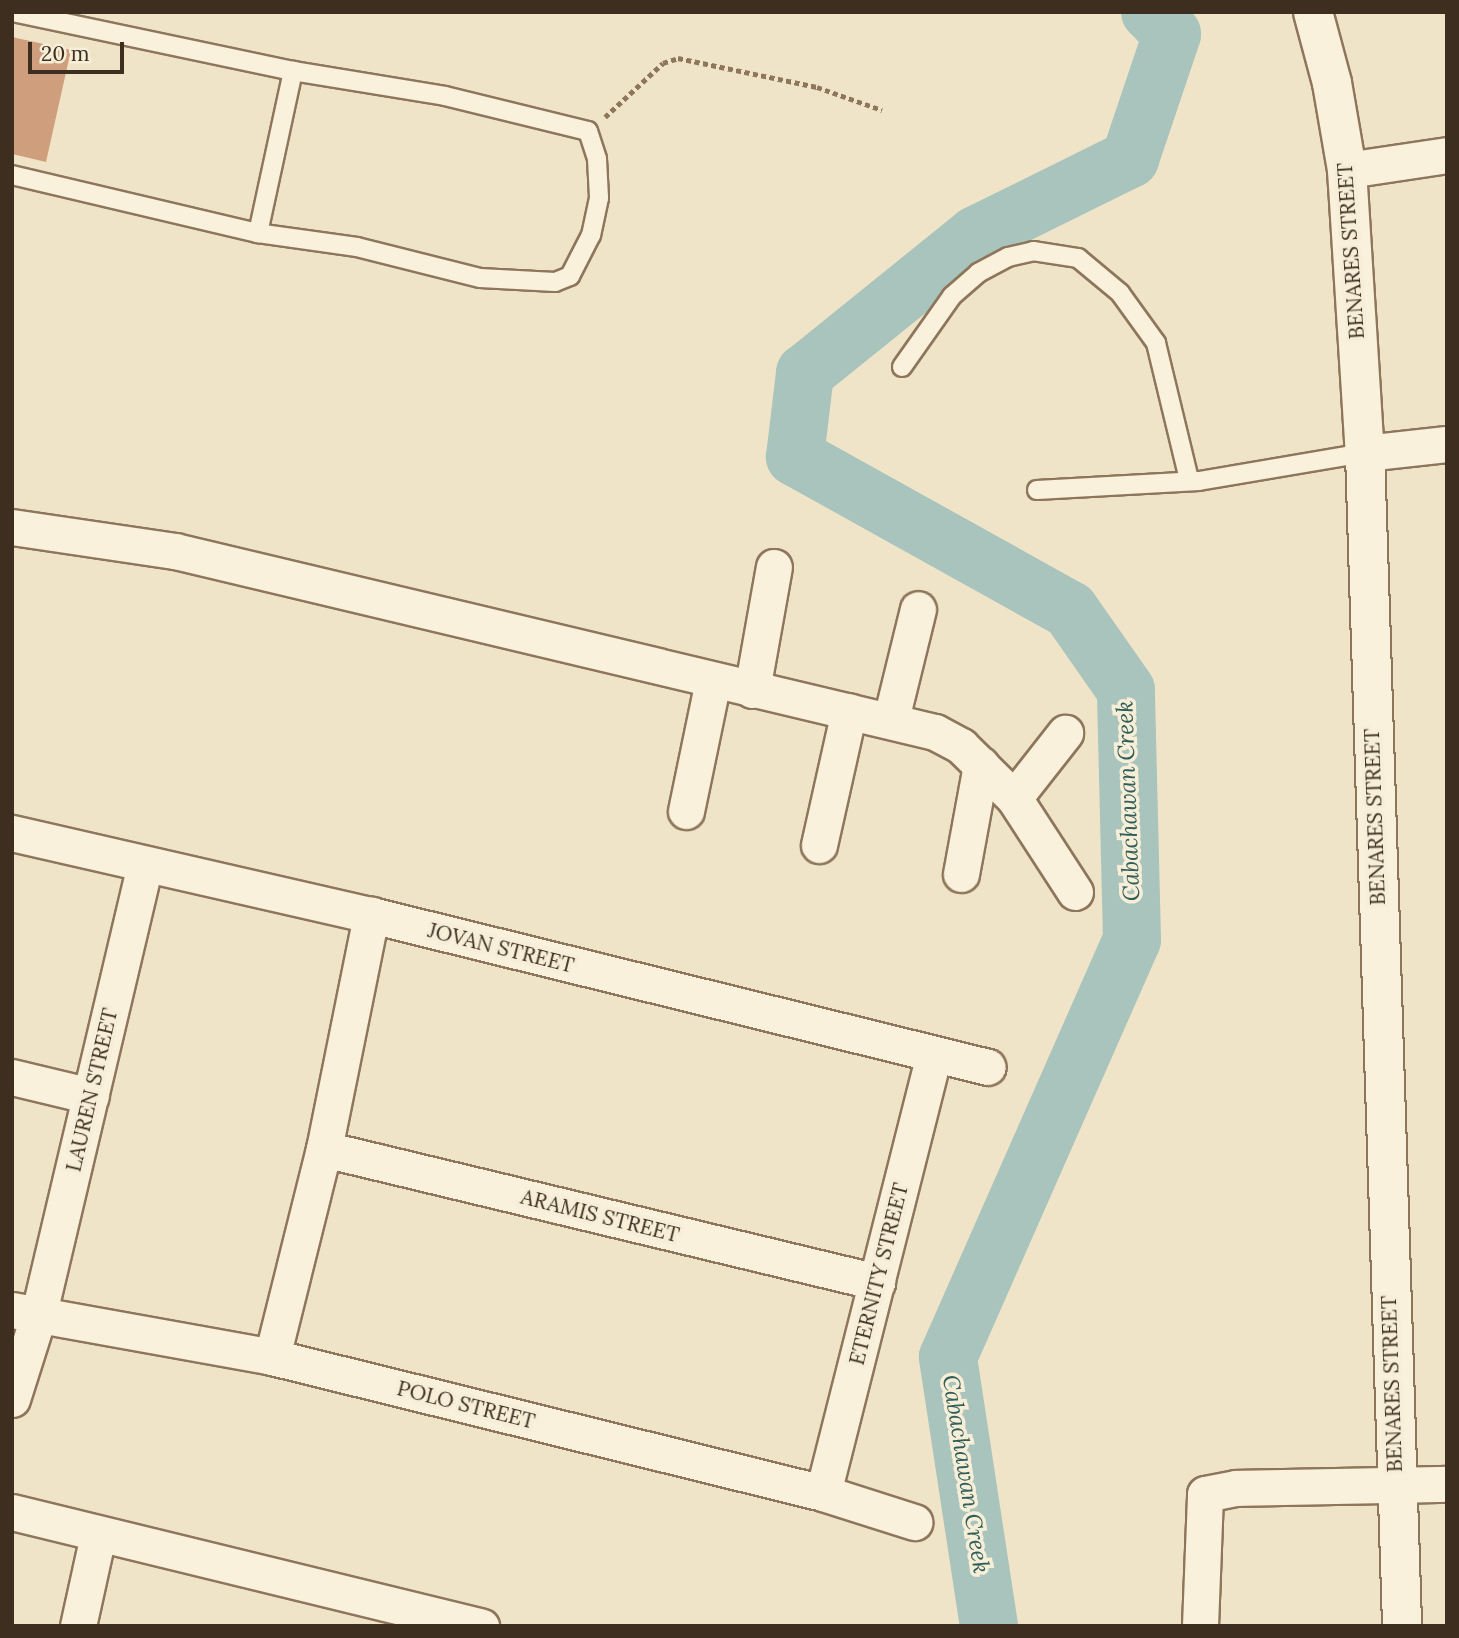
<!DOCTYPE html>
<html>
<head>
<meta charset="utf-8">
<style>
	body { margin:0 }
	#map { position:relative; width:1459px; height:1638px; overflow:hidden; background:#f0e4c8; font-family:Lora,serif }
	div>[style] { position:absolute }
	.river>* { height:58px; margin:-29px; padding:0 29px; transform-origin:29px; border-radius:29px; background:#a9c4bc }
	.building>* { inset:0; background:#cf9f7d }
	.path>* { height:4.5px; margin-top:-2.25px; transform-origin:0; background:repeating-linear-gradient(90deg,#8d765c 0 5px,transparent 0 8.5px) }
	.roads { filter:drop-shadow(2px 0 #8d765c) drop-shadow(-2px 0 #8d765c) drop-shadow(0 2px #8d765c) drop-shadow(0 -2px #8d765c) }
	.lane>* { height:18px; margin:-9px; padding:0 9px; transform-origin:9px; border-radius:9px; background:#faf1dc }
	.street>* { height:35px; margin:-17.5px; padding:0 17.5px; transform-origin:17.5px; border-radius:17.5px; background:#faf1dc }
	.secondary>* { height:38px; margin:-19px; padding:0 19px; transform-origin:19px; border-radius:19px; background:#faf1dc }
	span { translate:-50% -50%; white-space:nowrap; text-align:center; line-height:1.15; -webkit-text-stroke:7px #f7eed8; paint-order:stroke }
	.street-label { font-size:21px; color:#3d2e20 }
	.water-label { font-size:23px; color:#2f5d5a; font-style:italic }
	.frame { position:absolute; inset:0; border:14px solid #3d2e20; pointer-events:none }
	.scale { position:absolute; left:28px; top:42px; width:96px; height:32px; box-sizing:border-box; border:4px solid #3d2e20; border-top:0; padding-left:9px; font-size:21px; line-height:24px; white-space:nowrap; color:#3d2e20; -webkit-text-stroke:5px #f7eed8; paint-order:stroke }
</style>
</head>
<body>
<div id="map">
	<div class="river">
		<i style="left:989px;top:1626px;width:272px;rotate:-98.7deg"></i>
		<i style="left:948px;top:1357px;width:456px;rotate:-66.2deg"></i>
		<i style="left:1132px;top:940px;width:250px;rotate:-91.4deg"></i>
		<i style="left:1126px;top:690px;width:98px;rotate:-125deg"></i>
		<i style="left:1070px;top:610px;width:315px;rotate:-150.9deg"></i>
		<i style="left:795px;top:457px;width:85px;rotate:-83.2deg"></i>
		<i style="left:805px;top:373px;width:220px;rotate:-38.9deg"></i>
		<i style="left:976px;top:235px;width:172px;rotate:-26.3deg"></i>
		<i style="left:1130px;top:159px;width:132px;rotate:-71.4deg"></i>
		<i style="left:1172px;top:34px;width:31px;rotate:-135deg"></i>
	</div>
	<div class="building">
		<i style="clip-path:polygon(12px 37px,71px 50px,46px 162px,12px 154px)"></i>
	</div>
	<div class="path">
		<i style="left:605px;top:117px;width:79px;rotate:-43deg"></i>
		<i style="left:663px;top:63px;width:16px;rotate:-18deg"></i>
		<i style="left:678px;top:58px;width:142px;rotate:11.8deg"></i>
		<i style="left:817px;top:87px;width:69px;rotate:19.5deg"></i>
	</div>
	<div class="roads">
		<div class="lane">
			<i style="left:13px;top:12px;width:286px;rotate:11.9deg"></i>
			<i style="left:293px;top:71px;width:154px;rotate:9.3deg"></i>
			<i style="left:445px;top:96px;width:147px;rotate:13.8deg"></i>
			<i style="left:588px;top:131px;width:29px;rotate:72deg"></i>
			<i style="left:597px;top:159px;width:39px;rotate:87deg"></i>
			<i style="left:599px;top:198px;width:38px;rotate:102deg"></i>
			<i style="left:591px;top:235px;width:46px;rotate:117.1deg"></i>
			<i style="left:570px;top:276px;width:16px;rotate:158deg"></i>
			<i style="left:555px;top:282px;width:75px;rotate:-176.9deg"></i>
			<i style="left:480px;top:278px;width:127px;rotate:-165.9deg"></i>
			<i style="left:357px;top:247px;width:100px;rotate:-172deg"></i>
			<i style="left:12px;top:175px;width:253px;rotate:13.3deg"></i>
			<i style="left:258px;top:233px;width:166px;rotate:-77.8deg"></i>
			<i style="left:902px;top:367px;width:87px;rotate:-54.8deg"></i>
			<i style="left:952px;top:296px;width:35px;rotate:-41deg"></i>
			<i style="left:978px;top:273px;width:34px;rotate:-28deg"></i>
			<i style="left:1008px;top:257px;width:26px;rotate:-13deg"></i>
			<i style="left:1033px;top:251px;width:46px;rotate:8.8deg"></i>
			<i style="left:1078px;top:258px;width:55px;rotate:39.8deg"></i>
			<i style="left:1120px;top:293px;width:62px;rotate:54.2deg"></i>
			<i style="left:1156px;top:343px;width:140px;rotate:76.4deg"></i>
			<i style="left:1037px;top:490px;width:162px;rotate:-3.2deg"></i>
			<i style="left:1199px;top:481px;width:168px;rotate:-9.6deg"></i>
		</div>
		<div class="street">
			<i style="left:1347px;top:170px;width:101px;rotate:-8.5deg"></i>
			<i style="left:1365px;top:453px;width:82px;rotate:-6.3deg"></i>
			<i style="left:12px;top:527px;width:165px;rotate:8.4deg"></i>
			<i style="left:175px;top:551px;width:781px;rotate:13.4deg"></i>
			<i style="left:935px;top:732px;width:30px;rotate:28deg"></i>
			<i style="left:961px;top:746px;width:74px;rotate:44.5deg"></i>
			<i style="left:1014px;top:798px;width:112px;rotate:57deg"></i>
			<i style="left:752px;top:690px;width:125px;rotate:-79.9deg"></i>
			<i style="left:891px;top:719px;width:113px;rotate:-76.2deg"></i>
			<i style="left:1014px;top:798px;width:83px;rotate:-51.9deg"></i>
			<i style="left:686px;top:811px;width:133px;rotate:-78.3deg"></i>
			<i style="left:12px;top:833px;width:368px;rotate:12.9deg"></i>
			<i style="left:371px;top:915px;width:635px;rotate:13.84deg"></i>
			<i style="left:819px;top:845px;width:137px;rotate:-77.4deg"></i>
			<i style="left:961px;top:874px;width:111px;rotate:-79.6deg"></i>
			<i style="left:12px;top:1077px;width:81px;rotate:13.5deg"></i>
			<i style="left:324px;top:1149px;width:569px;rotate:13.52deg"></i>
			<i style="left:12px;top:1310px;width:264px;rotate:10.2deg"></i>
			<i style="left:272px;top:1357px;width:568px;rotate:13.86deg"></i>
			<i style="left:823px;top:1493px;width:96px;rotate:17.7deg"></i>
			<i style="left:272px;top:1357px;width:214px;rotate:-76deg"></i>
			<i style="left:324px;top:1149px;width:239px;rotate:-78.6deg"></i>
			<i style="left:12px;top:1399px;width:86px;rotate:-72.4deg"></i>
			<i style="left:38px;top:1317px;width:465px;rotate:-76.7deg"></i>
			<i style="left:823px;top:1493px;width:452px;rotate:-75.8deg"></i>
			<i style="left:12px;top:1512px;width:483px;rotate:13.7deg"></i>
			<i style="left:78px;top:1626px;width:93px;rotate:-77.6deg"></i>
			<i style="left:1200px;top:1626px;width:132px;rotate:-87.8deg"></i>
			<i style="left:1205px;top:1494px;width:32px;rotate:-11deg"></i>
			<i style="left:1236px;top:1488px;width:211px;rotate:-1.1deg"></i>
		</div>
		<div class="secondary">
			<i style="left:1313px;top:12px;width:73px;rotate:75deg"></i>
			<i style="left:1332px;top:83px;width:88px;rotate:80.2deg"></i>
			<i style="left:1347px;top:170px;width:284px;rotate:86.4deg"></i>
			<i style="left:1365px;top:453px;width:1174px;rotate:88.19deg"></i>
		</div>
	</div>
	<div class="street-label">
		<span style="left:1351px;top:251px;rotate:-94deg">BENARES STREET</span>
		<span style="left:1375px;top:817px;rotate:-92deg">BENARES STREET</span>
		<span style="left:501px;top:948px;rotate:14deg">JOVAN STREET</span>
		<span style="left:92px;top:1090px;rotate:-77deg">LAUREN STREET</span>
		<span style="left:600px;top:1216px;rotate:14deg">ARAMIS STREET</span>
		<span style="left:879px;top:1274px;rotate:-76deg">ETERNITY STREET</span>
		<span style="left:1392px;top:1384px;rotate:-92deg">BENARES STREET</span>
		<span style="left:466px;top:1405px;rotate:14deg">POLO STREET</span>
	</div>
	<div class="water-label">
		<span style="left:1128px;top:801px;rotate:-92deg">Cabachawan Creek</span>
		<span style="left:966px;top:1474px;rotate:81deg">Cabachawan Creek</span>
	</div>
	<div class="frame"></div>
	<div class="scale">20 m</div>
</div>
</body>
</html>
